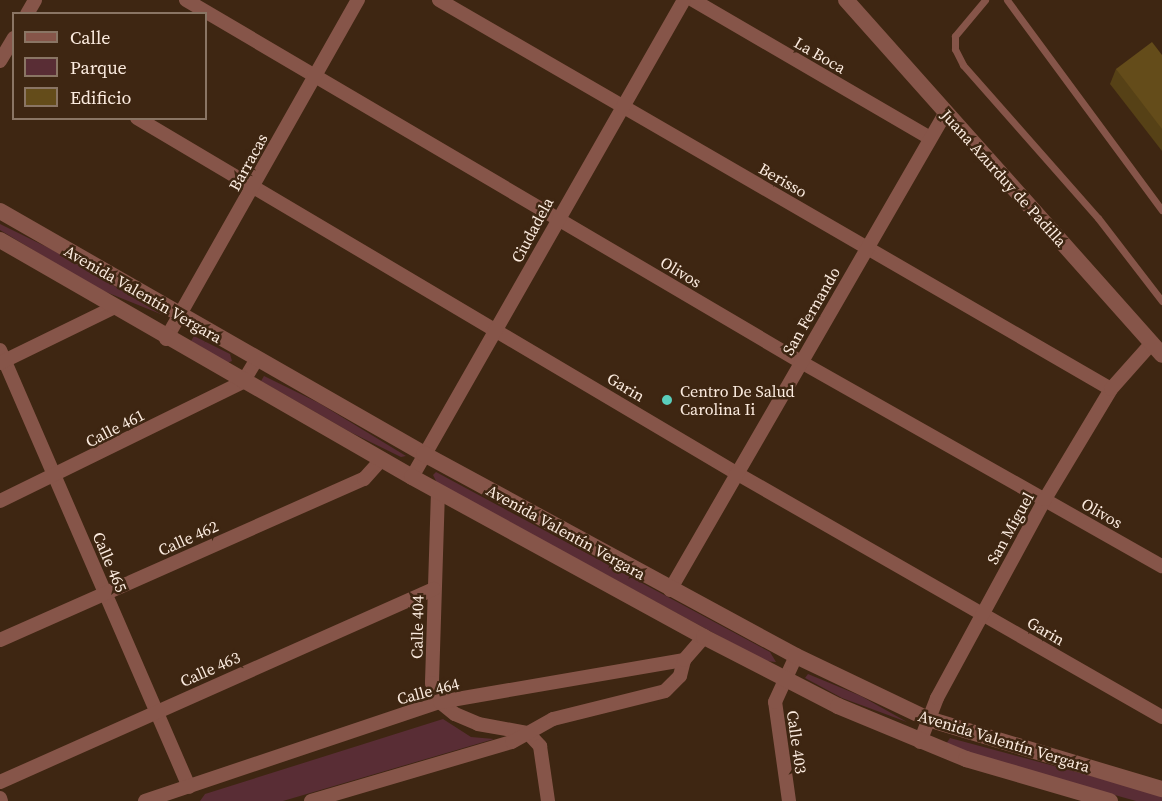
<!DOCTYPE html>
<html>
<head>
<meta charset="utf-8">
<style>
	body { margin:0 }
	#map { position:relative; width:1162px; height:801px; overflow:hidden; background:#3e2612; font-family:"Source Serif 4",serif }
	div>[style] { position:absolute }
	.green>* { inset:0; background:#592d35 }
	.service>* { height:7px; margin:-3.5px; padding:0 3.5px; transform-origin:3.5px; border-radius:3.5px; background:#865549 }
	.minor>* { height:14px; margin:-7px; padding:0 7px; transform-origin:7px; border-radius:7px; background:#865549 }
	.tertiary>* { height:16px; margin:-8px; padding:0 8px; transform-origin:8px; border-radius:8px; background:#865549 }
	.wall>* { inset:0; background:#564116 }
	.building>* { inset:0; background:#644c1a }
	.dots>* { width:16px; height:16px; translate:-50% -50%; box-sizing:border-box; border:3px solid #3e2612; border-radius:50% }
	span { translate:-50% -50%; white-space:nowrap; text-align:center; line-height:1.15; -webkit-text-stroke:5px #3e2612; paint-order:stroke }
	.street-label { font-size:16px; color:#fbebdf }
	.poi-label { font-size:16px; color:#fbebdf }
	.left { translate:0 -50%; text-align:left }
	.legend { position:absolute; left:12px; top:12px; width:195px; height:108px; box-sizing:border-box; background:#3e2612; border:2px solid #8a7564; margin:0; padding:8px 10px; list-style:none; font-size:18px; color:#fbebdf }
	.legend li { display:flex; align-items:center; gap:12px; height:30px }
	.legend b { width:30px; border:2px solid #8a7564 }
</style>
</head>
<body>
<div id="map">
	<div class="green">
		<i style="clip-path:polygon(0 224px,53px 250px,163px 315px,96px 288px,0 230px)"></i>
		<i style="clip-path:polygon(194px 336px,230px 354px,232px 361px,227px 363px,191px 341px)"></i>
		<i style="clip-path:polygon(264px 376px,319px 403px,406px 456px,401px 457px,350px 432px,261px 381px)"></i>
		<i style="clip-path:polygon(436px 472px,770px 652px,776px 662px,765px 661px,437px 483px,433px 475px)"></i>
		<i style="clip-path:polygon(808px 674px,861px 696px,907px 722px,842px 698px,805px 678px)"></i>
		<i style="clip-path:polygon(443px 719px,471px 737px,494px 739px,283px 801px,200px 801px,205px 794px)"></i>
		<i style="clip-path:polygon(950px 738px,1162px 795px,1162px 801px,1136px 801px,951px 749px,946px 744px)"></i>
	</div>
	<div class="service">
		<i style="left:985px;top:0;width:47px;rotate:129.8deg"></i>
		<i style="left:955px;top:36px;width:13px;rotate:90deg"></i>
		<i style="left:955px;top:49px;width:18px;rotate:63deg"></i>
		<i style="left:963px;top:65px;width:204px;rotate:48.6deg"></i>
		<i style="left:1098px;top:218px;width:105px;rotate:52.4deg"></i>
		<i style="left:1007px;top:0;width:261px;rotate:53.6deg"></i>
	</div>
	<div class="minor">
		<i style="left:186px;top:0;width:714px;rotate:30.48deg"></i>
		<i style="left:801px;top:362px;width:415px;rotate:29.5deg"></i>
		<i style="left:439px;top:0;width:776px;rotate:30.07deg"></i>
		<i style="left:693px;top:0;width:274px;rotate:30.2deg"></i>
		<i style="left:27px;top:14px;width:16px;rotate:-60deg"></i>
		<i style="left:0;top:61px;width:27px;rotate:-59deg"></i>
		<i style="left:137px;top:118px;width:696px;rotate:30.65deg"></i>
		<i style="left:736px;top:473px;width:491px;rotate:29.8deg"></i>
		<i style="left:166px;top:339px;width:390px;rotate:-60.5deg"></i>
		<i style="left:0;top:350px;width:476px;rotate:66.6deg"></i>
		<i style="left:0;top:363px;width:126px;rotate:-26deg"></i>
		<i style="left:412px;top:477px;width:549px;rotate:-60.31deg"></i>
		<i style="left:438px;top:491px;width:192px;rotate:91.8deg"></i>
		<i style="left:432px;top:683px;width:21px;rotate:67deg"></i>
		<i style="left:440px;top:702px;width:19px;rotate:39deg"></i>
		<i style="left:455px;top:714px;width:25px;rotate:23deg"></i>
		<i style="left:478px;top:724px;width:51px;rotate:10.2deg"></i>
		<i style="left:528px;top:733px;width:18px;rotate:47deg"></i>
		<i style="left:540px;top:746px;width:56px;rotate:81.7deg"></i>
		<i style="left:0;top:501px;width:271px;rotate:-26.1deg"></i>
		<i style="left:243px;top:382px;width:27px;rotate:-59deg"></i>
		<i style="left:670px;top:590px;width:552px;rotate:-60deg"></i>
		<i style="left:0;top:640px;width:398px;rotate:-23.9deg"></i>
		<i style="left:364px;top:479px;width:27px;rotate:-48deg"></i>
		<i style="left:920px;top:742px;width:47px;rotate:-68.9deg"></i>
		<i style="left:937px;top:698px;width:226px;rotate:-61.5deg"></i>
		<i style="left:1045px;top:499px;width:128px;rotate:-59deg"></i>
		<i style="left:1111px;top:389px;width:62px;rotate:-48.3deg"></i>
		<i style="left:0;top:782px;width:475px;rotate:-24deg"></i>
		<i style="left:0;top:798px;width:3px;rotate:72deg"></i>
		<i style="left:145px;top:801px;width:311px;rotate:-18.6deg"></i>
		<i style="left:440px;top:702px;width:248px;rotate:-9.8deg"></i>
		<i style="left:311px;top:801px;width:209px;rotate:-16.4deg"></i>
		<i style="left:512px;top:742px;width:47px;rotate:-29.3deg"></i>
		<i style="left:553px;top:719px;width:115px;rotate:-14deg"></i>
		<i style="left:665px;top:691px;width:21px;rotate:-45deg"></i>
		<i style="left:680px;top:676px;width:16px;rotate:-76deg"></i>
		<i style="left:684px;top:660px;width:30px;rotate:-49deg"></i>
		<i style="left:789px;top:801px;width:100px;rotate:-98deg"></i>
		<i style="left:775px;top:702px;width:51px;rotate:-65.5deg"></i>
	</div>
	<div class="tertiary">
		<i style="left:846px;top:0;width:475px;rotate:48.3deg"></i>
		<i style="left:0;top:211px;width:489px;rotate:29.8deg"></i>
		<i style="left:424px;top:454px;width:423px;rotate:28.5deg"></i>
		<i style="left:796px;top:656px;width:146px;rotate:25.5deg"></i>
		<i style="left:928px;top:719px;width:244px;rotate:16.7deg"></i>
		<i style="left:0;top:240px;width:475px;rotate:29.9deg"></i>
		<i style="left:412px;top:477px;width:333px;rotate:28.7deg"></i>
		<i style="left:704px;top:637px;width:151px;rotate:27.2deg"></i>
		<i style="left:838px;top:706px;width:139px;rotate:22.5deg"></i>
		<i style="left:966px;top:759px;width:150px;rotate:16.3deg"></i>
	</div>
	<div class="wall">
		<i style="clip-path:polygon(1162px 55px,1162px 151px,1110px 84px,1116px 69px)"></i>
	</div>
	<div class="building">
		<i style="clip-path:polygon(1152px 42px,1162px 55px,1162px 129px,1116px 69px)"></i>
	</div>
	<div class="dots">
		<i style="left:667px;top:400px;background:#5acebc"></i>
	</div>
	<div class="street-label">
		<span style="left:820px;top:55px;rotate:30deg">La Boca</span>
		<span style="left:248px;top:162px;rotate:-61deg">Barracas</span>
		<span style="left:1004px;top:178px;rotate:48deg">Juana Azurduy de Padilla</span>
		<span style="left:783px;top:180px;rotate:30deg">Berisso</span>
		<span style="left:532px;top:230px;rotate:-62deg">Ciudadela</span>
		<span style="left:681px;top:272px;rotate:31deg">Olivos</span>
		<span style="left:143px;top:294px;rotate:30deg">Avenida Valentín Vergara</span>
		<span style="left:811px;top:311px;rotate:-60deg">San Fernando</span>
		<span style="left:626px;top:387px;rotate:31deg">Garin</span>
		<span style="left:115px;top:428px;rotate:-27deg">Calle 461</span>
		<span style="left:1102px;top:513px;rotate:30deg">Olivos</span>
		<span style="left:1010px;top:528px;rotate:-61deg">San Miguel</span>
		<span style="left:566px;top:532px;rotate:29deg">Avenida Valentín Vergara</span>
		<span style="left:188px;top:538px;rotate:-24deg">Calle 462</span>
		<span style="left:110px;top:562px;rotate:67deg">Calle 465</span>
		<span style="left:417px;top:627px;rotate:-89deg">Calle 404</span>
		<span style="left:1046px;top:631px;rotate:30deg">Garin</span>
		<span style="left:210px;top:669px;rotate:-24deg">Calle 463</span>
		<span style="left:428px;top:691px;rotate:-15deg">Calle 464</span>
		<span style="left:1004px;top:741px;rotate:17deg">Avenida Valentín Vergara</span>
		<span style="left:797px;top:742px;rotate:82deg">Calle 403</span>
	</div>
	<div class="poi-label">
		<span class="left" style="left:680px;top:400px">Centro De Salud<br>Carolina Ii</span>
	</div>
	<ul class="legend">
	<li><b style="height:8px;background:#865549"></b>Calle</li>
	<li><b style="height:16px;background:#592d35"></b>Parque</li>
	<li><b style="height:16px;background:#644c1a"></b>Edificio</li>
	</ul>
</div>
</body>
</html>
